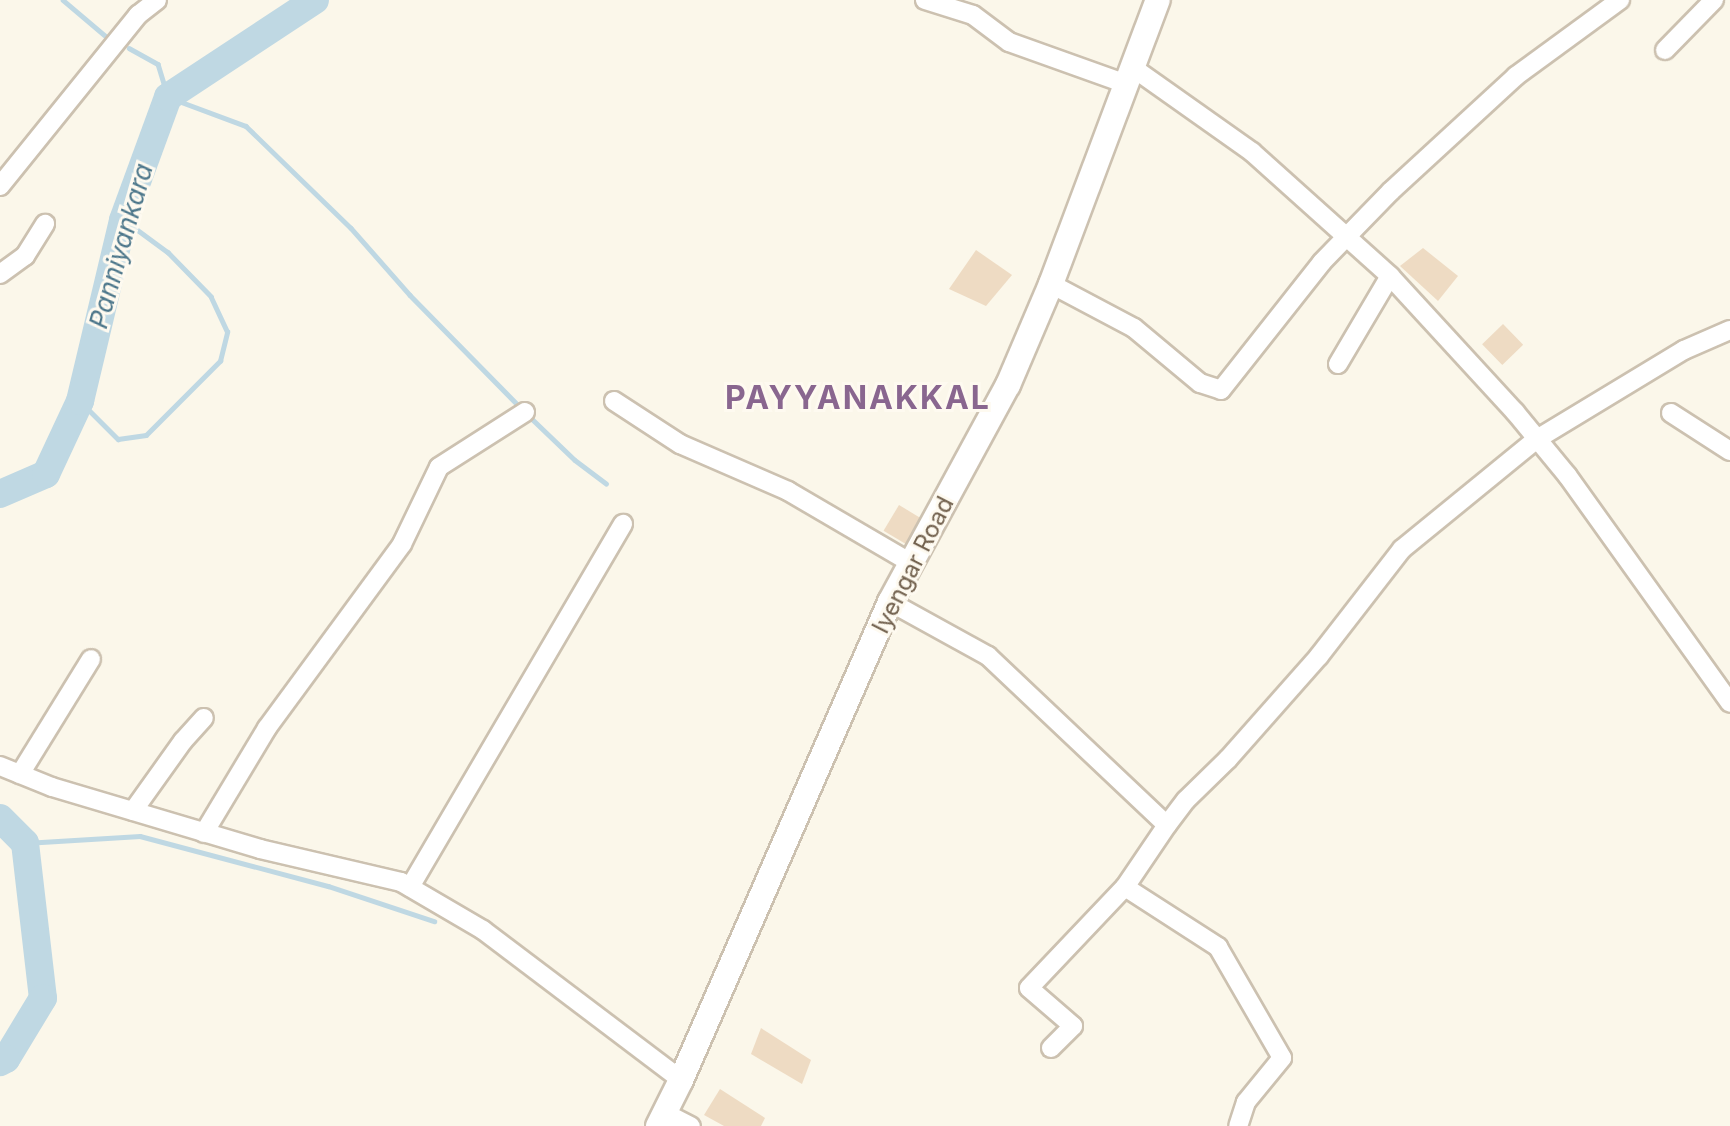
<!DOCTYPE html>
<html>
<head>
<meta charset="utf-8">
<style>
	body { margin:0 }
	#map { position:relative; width:1730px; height:1126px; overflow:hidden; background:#fbf7ea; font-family:Inter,sans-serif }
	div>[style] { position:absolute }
	.stream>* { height:4.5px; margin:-2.25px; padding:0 2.25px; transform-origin:2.25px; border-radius:2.25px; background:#bfd8e3 }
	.river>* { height:28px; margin:-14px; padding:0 14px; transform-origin:14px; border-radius:14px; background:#bfd8e3 }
	.building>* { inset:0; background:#eedbc3; transform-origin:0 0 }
	.roads { filter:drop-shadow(2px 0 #ccc1b0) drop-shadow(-2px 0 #ccc1b0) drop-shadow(0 2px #ccc1b0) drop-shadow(0 -2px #ccc1b0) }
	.minor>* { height:18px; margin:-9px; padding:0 9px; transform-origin:9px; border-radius:9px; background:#fff }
	.secondary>* { height:24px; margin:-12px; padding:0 12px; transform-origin:12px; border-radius:12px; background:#fff }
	span { translate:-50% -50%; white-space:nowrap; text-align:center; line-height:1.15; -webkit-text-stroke:6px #fefaf0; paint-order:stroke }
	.street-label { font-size:24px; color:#73624f }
	.water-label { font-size:26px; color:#4d778b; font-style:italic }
	.district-label { font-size:32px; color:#89668f; font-weight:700; letter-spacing:2px }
</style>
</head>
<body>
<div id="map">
	<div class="stream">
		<i style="left:63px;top:0;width:59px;rotate:40.2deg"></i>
		<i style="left:129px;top:48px;width:33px;rotate:29deg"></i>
		<i style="left:158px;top:64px;width:34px;rotate:73deg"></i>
		<i style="left:168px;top:97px;width:83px;rotate:20.4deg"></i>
		<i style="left:246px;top:126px;width:146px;rotate:44.2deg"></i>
		<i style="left:351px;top:228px;width:89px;rotate:48.6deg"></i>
		<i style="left:410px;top:295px;width:158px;rotate:45.5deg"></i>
		<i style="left:80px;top:401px;width:54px;rotate:45deg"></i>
		<i style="left:118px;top:439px;width:28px;rotate:-8deg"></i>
		<i style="left:146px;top:435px;width:105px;rotate:-45deg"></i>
		<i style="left:220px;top:361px;width:30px;rotate:-76deg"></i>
		<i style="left:227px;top:332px;width:38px;rotate:-115deg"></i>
		<i style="left:211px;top:297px;width:62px;rotate:-134.3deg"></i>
		<i style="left:168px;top:253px;width:56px;rotate:-143.7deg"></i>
		<i style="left:527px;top:414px;width:66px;rotate:43.8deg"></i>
		<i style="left:575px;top:460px;width:39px;rotate:37deg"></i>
		<i style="left:25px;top:843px;width:115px;rotate:-3.5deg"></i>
		<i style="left:140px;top:836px;width:195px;rotate:14.9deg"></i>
		<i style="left:328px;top:886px;width:112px;rotate:18.3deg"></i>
	</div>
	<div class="river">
		<i style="left:0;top:494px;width:50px;rotate:-23.5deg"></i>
		<i style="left:46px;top:474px;width:81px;rotate:-65deg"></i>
		<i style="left:80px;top:401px;width:186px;rotate:-76.6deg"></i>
		<i style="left:123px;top:220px;width:131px;rotate:-69.9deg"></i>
		<i style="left:168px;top:97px;width:176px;rotate:-33.4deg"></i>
		<i style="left:0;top:818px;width:35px;rotate:45deg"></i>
		<i style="left:25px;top:843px;width:156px;rotate:83.4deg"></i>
		<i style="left:43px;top:998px;width:71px;rotate:121.2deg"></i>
		<i style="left:6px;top:1059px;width:7px;rotate:153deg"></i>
	</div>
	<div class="building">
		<i style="clip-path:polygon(1423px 248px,1458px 276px,1438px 301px,1400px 266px)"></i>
		<i style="clip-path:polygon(976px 250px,1012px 275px,986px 306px,949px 289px)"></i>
		<i style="left:1503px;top:324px;width:29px;height:29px;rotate:46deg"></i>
		<i style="left:899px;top:505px;width:26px;height:30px;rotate:31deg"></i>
		<i style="clip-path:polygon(761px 1028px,811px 1060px,802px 1084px,751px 1054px)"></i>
		<i style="clip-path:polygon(720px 1089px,765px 1118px,761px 1126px,724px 1126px,704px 1115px)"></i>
	</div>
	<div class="roads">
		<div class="minor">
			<i style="left:925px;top:0;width:50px;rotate:17.4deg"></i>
			<i style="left:973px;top:15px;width:45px;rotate:36.9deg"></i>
			<i style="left:1009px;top:42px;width:124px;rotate:19.7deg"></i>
			<i style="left:1665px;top:50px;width:70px;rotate:-45.6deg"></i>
			<i style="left:1132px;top:67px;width:147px;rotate:35.3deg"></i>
			<i style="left:1252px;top:152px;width:186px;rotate:41.9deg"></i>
			<i style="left:1390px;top:276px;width:185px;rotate:47.4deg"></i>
			<i style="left:1515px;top:412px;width:82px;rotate:50.5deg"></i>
			<i style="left:1567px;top:475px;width:280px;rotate:54.4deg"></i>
			<i style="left:0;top:186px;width:220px;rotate:-51.1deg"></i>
			<i style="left:138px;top:15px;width:24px;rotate:-38deg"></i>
			<i style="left:0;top:274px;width:31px;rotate:-36deg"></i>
			<i style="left:25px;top:256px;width:38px;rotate:-58deg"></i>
			<i style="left:1051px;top:284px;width:94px;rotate:27.9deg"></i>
			<i style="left:1134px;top:328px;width:86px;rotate:39.8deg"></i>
			<i style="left:1200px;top:383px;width:22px;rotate:18deg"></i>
			<i style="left:1221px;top:390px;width:163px;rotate:-51.7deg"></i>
			<i style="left:1322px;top:262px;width:99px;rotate:-45.8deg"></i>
			<i style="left:1391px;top:191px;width:170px;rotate:-42.6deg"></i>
			<i style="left:1516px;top:76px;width:129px;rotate:-36.2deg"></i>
			<i style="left:1338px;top:364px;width:102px;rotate:-59.4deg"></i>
			<i style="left:614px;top:401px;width:79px;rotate:33.1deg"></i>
			<i style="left:680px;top:444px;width:118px;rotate:23.5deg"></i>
			<i style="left:788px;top:491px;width:143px;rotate:30.3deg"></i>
			<i style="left:1671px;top:413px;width:70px;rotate:32.8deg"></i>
			<i style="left:890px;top:602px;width:112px;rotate:28.9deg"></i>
			<i style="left:988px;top:656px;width:246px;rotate:43.4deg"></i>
			<i style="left:1167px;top:825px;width:75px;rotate:124.1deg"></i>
			<i style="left:1125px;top:887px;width:111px;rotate:32.8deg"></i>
			<i style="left:1218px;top:947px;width:128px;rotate:60deg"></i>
			<i style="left:1282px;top:1058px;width:57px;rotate:129.3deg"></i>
			<i style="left:1246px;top:1102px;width:25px;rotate:108deg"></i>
			<i style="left:0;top:766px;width:56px;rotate:22deg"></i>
			<i style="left:52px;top:787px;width:217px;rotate:16.6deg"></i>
			<i style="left:260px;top:849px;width:145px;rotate:13.2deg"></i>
			<i style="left:401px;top:882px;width:95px;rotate:30.3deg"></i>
			<i style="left:483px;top:930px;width:248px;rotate:37.1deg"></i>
			<i style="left:20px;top:774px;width:135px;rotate:-58.3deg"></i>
			<i style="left:133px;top:811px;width:86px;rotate:-54.5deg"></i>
			<i style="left:183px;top:741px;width:31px;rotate:-48deg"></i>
			<i style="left:1167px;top:825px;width:31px;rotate:-53deg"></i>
			<i style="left:1186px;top:800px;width:59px;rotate:-44.3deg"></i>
			<i style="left:1228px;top:759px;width:137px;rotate:-48.5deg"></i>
			<i style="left:1319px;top:656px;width:135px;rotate:-52.2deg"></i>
			<i style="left:1402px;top:549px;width:174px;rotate:-39.2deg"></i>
			<i style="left:1537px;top:439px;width:172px;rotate:-31.2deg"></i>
			<i style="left:1684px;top:350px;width:50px;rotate:-23.5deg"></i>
			<i style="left:204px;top:833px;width:122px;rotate:-59deg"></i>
			<i style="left:267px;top:728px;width:228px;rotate:-53.7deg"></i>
			<i style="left:402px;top:544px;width:85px;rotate:-64.3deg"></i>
			<i style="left:439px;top:467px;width:102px;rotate:-32.6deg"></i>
			<i style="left:410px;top:887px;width:421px;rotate:-59.6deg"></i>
			<i style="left:1051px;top:1048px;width:31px;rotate:-45deg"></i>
			<i style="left:1073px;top:1026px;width:58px;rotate:-139.2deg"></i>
			<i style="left:1029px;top:988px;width:139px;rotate:-46.5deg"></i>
			<i style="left:665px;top:1113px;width:29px;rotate:27deg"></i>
		</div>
		<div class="secondary">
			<i style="left:658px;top:1126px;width:51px;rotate:-63.4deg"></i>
			<i style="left:681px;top:1080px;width:522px;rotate:-66.38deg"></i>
			<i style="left:890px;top:602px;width:247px;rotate:-61.5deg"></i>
			<i style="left:1008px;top:385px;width:110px;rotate:-66.9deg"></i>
			<i style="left:1051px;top:284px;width:303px;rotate:-69.4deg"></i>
		</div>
	</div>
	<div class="street-label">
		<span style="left:913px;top:565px;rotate:-63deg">Iyengar Road</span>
	</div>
	<div class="water-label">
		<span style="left:121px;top:246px;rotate:-74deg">Panniyankara</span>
	</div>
	<div class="district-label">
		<span style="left:858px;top:398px">PAYYANAKKAL</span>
	</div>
</div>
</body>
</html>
